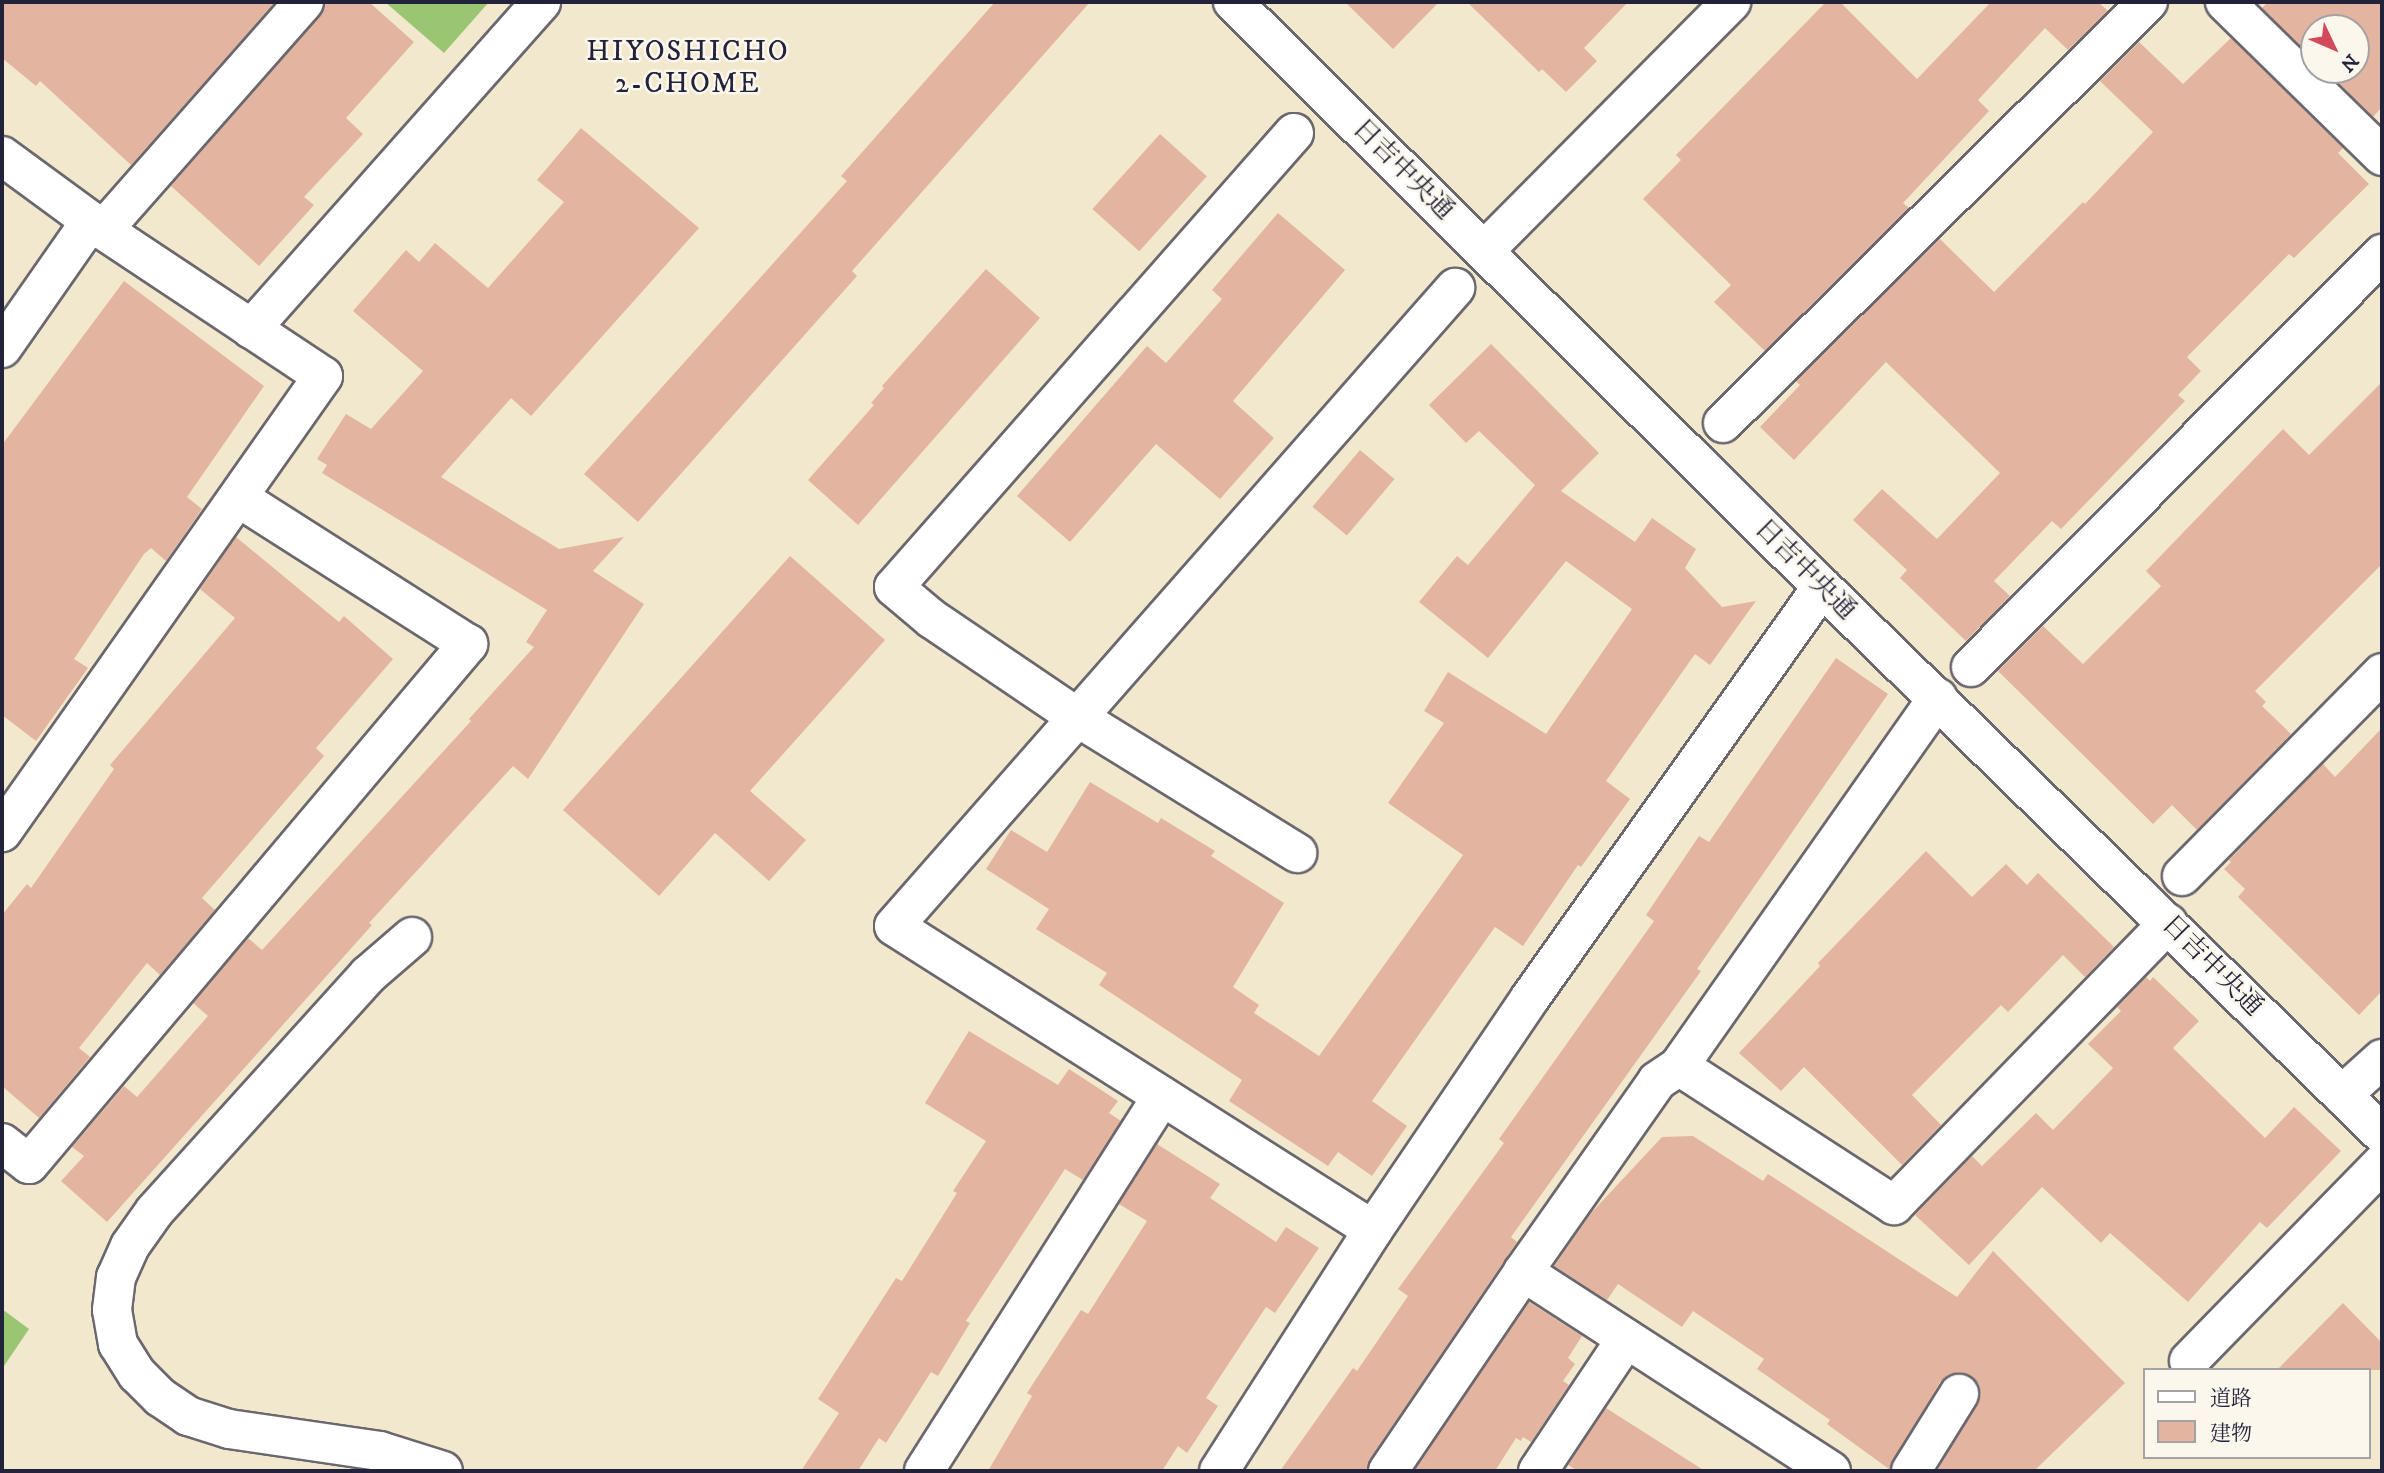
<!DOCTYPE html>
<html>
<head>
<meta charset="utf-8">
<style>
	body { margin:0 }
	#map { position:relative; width:2384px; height:1473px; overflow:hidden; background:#f2e8ce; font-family:"IM FELL DW Pica","Noto Serif JP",serif }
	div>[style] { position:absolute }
	.green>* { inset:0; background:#9ac674 }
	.building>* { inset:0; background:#e3b5a1; transform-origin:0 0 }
	.roads { filter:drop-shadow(2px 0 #6b676e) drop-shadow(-2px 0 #6b676e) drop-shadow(0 2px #6b676e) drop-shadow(0 -2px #6b676e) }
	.minor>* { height:38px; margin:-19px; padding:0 19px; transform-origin:19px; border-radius:19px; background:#fff }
	.tertiary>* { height:38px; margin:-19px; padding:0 19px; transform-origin:19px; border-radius:19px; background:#fff }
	span { translate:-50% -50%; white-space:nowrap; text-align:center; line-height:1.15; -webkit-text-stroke:5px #fbf7ec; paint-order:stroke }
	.street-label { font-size:26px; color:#22223b }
	.neighbourhood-label { font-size:28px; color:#22223b; letter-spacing:2px }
	.frame { position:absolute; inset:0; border:4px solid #22223b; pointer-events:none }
	.legend { position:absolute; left:2143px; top:1368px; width:228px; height:91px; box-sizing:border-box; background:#fbf7ec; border:2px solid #a4a2a5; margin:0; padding:9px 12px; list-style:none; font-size:21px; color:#22223b }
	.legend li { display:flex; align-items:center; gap:14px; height:35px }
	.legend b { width:35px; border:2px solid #a4a2a5 }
	.north { position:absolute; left:2300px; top:14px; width:70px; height:70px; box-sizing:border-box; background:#fbf7ec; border:2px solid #a4a2a5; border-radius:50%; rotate:134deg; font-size:19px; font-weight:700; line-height:28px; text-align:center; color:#22223b }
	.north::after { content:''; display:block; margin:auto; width:24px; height:32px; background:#d1495b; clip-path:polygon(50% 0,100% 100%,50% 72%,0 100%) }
</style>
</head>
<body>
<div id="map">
	<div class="green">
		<i style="clip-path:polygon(385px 2px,489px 2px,444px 53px)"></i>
		<i style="clip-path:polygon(2px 1309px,29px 1329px,2px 1369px)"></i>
	</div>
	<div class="building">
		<i style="clip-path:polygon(2px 2px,275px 2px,131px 165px,40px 81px,36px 86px,2px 58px)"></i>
		<i style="clip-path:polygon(325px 2px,369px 2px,414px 42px,346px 118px,363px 134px,304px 197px,314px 205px,259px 266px,171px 186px,320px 16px)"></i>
		<i style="clip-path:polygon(995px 2px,1090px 2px,852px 271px,857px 276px,638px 522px,584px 474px,847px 181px,841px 176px)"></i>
		<i style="clip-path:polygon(1345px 2px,1439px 2px,1393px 49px)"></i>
		<i style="clip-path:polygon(1467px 2px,1628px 2px,1584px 48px,1597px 61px,1566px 92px,1542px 69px,1539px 72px)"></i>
		<i style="clip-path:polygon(1826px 2px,1840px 2px,1917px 79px,1991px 2px,2098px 2px,2108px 11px,2068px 50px,2045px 28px,1978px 100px,1989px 111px,1903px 203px,1909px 208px,1765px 351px,1714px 302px,1731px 285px,1643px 199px,1681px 160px,1676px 155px)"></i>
		<i style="clip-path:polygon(2268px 2px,2382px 2px,2382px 107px,2373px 117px,2326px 70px,2356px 70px,2356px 28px,2314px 28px,2314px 59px,2262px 8px)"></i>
		<i style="clip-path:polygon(2231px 38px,2343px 148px,2338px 153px,2369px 184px,2294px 258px,2289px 254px,2187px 357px,2201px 371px,2178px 395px,2185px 401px,2061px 529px,2052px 521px,1994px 581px,2010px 596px,1966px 641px,1900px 578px,1907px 570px,1853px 520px,1882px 489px,1937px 539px,2000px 473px,1886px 362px,1794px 460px,1760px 427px,1800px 385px,1796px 381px,1940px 239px,1994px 292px,2083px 202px,2085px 204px,2153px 132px,2100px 81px,2139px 42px,2183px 84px)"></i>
		<i style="clip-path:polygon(581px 128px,699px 228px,531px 416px,511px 398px,441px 477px,559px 549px,624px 537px,593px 571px,644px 604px,528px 779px,513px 766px,369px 923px,372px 925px,107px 1222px,61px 1181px,84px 1156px,72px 1147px,124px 1086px,137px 1097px,208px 1016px,193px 1003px,248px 938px,262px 950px,471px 721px,469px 719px,534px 647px,526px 642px,547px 610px,322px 473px,327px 465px,317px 459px,346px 414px,371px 429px,423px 371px,353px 311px,406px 250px,419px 262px,435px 243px,488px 288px,564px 202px,537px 180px)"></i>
		<i style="left:1160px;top:134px;width:63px;height:101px;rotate:42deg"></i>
		<i style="clip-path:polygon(1278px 213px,1345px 270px,1233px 401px,1274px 438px,1220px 499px,1156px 444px,1070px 542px,1017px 496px,1147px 346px,1166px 363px,1222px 299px,1212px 290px)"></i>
		<i style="clip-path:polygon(986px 269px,1040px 318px,858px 525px,808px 480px,874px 405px,871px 403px,884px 388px,882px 386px)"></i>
		<i style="clip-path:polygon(124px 281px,264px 386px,187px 497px,202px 509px,166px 561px,151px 548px,144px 554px,74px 659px,88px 668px,36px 741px,2px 715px,2px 445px)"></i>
		<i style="clip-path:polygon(1491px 344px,1599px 453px,1561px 491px,1635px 542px,1652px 518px,1696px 549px,1685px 568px,1722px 607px,1756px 601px,1710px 665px,1695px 654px,1606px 781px,1630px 799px,1581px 867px,1578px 865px,1523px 946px,1495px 927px,1372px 1101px,1407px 1126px,1372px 1176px,1338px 1152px,1328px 1166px,1229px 1101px,1242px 1080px,1099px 985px,1107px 973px,1036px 929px,1049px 909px,986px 869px,1011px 830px,1047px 852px,1090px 782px,1158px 823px,1161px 818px,1215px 851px,1211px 856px,1284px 903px,1233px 987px,1259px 1005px,1254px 1013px,1319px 1056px,1463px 855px,1388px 803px,1444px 723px,1424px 711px,1448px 672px,1546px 734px,1632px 609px,1566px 561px,1488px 658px,1419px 602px,1457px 556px,1468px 565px,1535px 485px,1479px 431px,1466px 443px,1429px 405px)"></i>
		<i style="clip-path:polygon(2382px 382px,2382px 564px,2255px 691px,2266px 702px,2262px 706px,2291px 734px,2197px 830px,2172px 805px,2153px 824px,1998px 671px,2043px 626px,2083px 664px,2161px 586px,2146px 571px,2283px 429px,2309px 455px)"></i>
		<i style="left:1360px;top:450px;width:45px;height:74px;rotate:40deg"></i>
		<i style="clip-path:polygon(236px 537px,339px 622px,344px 616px,393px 659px,316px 748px,324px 756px,202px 898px,215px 910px,160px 975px,147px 963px,79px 1048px,90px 1057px,39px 1118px,2px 1086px,2px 915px,27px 884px,31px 888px,114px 769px,110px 765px,235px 618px,200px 589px)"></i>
		<i style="clip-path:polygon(790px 556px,885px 640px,750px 791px,806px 840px,769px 881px,715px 833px,659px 896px,563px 810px)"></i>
		<i style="clip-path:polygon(1836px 658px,1888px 694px,1697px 969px,1701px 971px,1511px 1237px,1517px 1242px,1370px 1459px,1366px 1471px,1280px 1471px,1353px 1368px,1357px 1371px,1408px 1296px,1398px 1289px,1504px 1143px,1499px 1139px,1654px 921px,1646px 915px,1699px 836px,1709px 842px)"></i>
		<i style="clip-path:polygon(2382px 728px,2382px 991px,2359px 1015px,2238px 897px,2245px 889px,2224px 869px,2231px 862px,2229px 860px,2323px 764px,2335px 777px)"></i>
		<i style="clip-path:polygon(1926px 851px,1972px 897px,2006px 864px,2027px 885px,2038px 873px,2114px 947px,2085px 977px,2063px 955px,2008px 1012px,2001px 1005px,1912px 1095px,1941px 1125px,1902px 1165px,1804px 1067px,1781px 1091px,1739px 1053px,1820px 966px,1818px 963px)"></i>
		<i style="clip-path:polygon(2146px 977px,2150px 981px,2153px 977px,2199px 1021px,2173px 1048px,2265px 1138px,2294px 1107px,2341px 1151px,2267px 1228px,2260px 1222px,2188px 1302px,2110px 1233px,2101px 1243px,2042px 1187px,1969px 1265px,1915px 1215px,1972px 1156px,1982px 1166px,2036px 1113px,2053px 1130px,2113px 1068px,2088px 1044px,2121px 1011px,2117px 1007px)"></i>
		<i style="clip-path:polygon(969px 1031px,1058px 1085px,1069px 1069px,1118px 1101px,1109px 1113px,1121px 1121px,1083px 1180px,1065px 1169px,966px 1321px,970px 1323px,938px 1376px,931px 1372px,886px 1443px,879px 1438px,858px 1471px,801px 1471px,839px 1413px,818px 1399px,896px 1278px,902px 1281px,957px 1193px,953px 1191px,986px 1141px,925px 1103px)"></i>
		<i style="clip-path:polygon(1693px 1136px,1763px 1181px,1768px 1174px,1957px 1297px,1993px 1251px,2125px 1383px,2034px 1471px,1937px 1471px,1981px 1395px,1979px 1384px,1971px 1376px,1960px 1372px,1949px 1374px,1940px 1382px,1889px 1469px,1827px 1424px,1830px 1420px,1757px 1369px,1764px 1359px,1693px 1311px,1682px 1327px,1618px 1284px,1607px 1300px,1554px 1266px,1592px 1212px,1662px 1137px)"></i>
		<i style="clip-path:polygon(1157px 1144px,1220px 1184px,1210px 1198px,1276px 1242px,1286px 1227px,1319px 1248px,1275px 1313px,1266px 1307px,1206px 1398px,1218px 1406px,1187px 1453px,1178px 1446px,1162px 1471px,988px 1471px,1032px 1396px,1027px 1393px,1081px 1310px,1088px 1314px,1147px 1221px,1119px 1204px)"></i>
		<i style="clip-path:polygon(1529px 1302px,1582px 1336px,1568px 1358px,1575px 1364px,1563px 1381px,1569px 1385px,1531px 1442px,1523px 1437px,1521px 1441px,1516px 1438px,1495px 1471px,1414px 1471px)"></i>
		<i style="clip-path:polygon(2343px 1303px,2382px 1343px,2382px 1370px,2277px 1370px)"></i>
		<i style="clip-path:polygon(1606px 1408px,1705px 1471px,1578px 1471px,1568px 1465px)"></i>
	</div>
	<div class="roads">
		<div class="minor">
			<i style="left:2225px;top:2px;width:220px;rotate:44.4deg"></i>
			<i style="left:1294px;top:133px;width:605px;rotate:131.38deg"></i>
			<i style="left:894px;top:587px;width:50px;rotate:40.1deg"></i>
			<i style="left:932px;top:619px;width:175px;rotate:34.1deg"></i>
			<i style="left:1077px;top:717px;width:259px;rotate:31.7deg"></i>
			<i style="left:2px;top:156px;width:125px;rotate:36.2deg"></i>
			<i style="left:103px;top:230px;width:264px;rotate:33.6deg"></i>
			<i style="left:323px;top:376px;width:558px;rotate:125.14deg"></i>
			<i style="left:103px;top:230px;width:304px;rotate:-48.6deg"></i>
			<i style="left:1484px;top:251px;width:351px;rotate:-45.2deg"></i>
			<i style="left:251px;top:329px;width:437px;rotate:-48.4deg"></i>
			<i style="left:2px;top:348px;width:154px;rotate:-55.1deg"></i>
			<i style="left:1723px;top:423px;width:598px;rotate:-44.73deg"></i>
			<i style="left:1971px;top:667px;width:583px;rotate:-45.14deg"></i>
			<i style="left:2182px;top:876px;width:285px;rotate:-45.4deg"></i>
			<i style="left:412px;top:937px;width:58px;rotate:139.2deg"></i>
			<i style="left:368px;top:975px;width:319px;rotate:132.1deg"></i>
			<i style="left:154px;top:1212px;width:42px;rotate:125.2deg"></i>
			<i style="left:130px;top:1246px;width:34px;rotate:114deg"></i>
			<i style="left:116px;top:1277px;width:33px;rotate:97deg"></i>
			<i style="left:112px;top:1310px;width:35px;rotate:80deg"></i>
			<i style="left:118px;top:1344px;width:36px;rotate:58deg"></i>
			<i style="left:137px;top:1374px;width:33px;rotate:45deg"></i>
			<i style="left:160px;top:1397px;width:34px;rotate:34deg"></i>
			<i style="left:188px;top:1416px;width:43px;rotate:17.6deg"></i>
			<i style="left:229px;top:1429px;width:153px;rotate:8.3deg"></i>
			<i style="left:380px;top:1451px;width:66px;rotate:17.6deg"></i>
			<i style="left:1679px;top:1066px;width:256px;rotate:32.9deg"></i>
			<i style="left:1894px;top:1205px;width:393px;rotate:-45.8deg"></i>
			<i style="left:2342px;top:1095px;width:54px;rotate:-42deg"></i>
			<i style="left:2px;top:1143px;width:34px;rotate:38deg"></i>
			<i style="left:29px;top:1164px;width:681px;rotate:-49.83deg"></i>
			<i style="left:468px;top:644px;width:272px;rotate:-147.5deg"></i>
			<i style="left:1373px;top:1230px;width:567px;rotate:-147.6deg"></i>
			<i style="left:894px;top:926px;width:850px;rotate:-48.67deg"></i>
			<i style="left:2189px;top:1361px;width:277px;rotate:-45.7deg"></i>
			<i style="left:924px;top:1471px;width:444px;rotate:-57.6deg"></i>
			<i style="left:1219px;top:1471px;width:286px;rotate:-57.4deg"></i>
			<i style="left:1373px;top:1230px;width:280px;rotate:-55.9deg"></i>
			<i style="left:1530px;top:998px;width:504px;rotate:-54.61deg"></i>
			<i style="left:1388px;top:1471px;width:240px;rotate:-55.8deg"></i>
			<i style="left:1538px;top:1471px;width:159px;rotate:-56.3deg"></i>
			<i style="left:1831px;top:1471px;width:367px;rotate:-147.1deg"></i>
			<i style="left:1523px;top:1272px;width:233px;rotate:-54.9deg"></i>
			<i style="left:1657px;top:1081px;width:27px;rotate:-34deg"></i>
			<i style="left:1679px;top:1066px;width:450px;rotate:-54.9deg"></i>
			<i style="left:1911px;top:1471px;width:91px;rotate:-58.1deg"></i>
		</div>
		<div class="tertiary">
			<i style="left:1233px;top:2px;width:830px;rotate:44.8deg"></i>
			<i style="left:1822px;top:587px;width:783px;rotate:44.33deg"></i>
		</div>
	</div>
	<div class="street-label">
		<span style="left:1403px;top:170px;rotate:45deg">日吉中央通</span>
		<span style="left:1805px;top:570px;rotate:45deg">日吉中央通</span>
		<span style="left:2212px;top:966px;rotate:45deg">日吉中央通</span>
	</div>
	<div class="neighbourhood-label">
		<span style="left:688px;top:68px">HIYOSHICHO<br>2-CHOME</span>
	</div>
	<div class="frame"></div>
	<ul class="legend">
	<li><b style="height:9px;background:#fff"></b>道路</li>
	<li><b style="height:19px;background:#e3b5a1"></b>建物</li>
	</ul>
	<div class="north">N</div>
</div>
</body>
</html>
